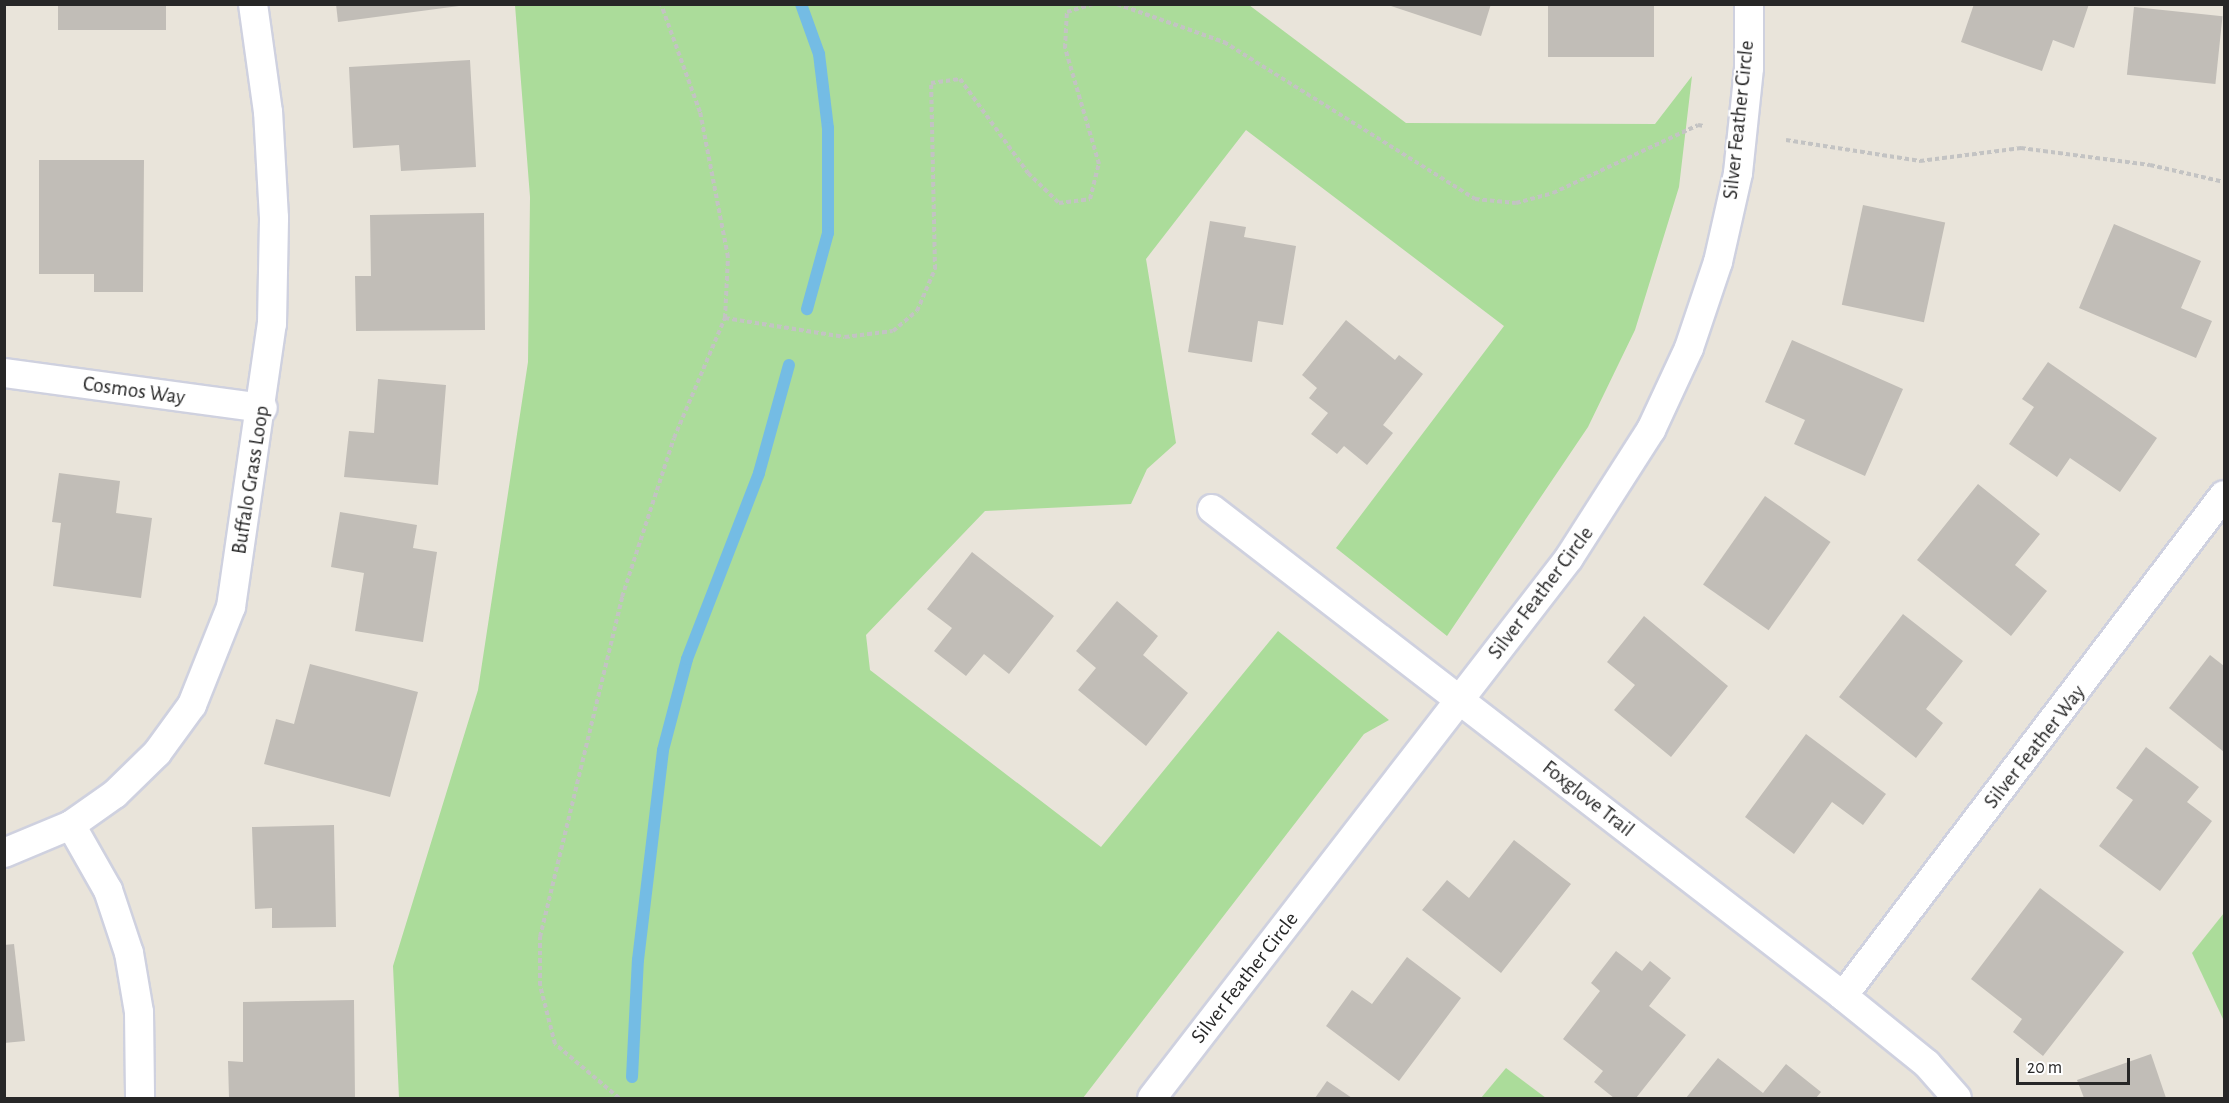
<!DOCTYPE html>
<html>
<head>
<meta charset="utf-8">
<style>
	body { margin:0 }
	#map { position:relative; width:2229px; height:1103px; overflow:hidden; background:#e9e4da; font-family:"Alegreya Sans",sans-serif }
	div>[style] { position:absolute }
	.green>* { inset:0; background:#abdc9a }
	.stream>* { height:12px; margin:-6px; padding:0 6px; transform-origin:6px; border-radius:6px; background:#74bce4 }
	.building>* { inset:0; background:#c1bdb7; transform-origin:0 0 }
	.path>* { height:4px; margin-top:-2px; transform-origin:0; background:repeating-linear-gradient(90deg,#c3c3c3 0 4.5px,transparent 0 7.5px) }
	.roads { filter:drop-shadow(2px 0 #cfd1df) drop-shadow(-2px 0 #cfd1df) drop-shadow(0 2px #cfd1df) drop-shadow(0 -2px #cfd1df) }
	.minor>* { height:28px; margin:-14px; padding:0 14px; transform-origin:14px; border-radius:14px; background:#fff }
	span { translate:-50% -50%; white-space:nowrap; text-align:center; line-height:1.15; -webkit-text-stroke:4.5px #fff; paint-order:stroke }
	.street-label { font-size:21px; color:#272727 }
	.frame { position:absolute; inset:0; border:6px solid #272727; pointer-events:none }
	.scale { position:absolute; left:2016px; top:1058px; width:114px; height:27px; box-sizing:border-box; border:3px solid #272727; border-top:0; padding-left:8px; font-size:18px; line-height:21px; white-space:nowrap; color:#272727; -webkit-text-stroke:4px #fff; paint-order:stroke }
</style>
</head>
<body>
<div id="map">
	<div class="green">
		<i style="clip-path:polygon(515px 5px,1249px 5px,1406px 123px,1655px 124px,1692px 76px,1679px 187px,1635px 330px,1588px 427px,1447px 636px,1336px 548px,1504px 326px,1246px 130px,1146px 259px,1176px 443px,1147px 469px,1131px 504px,985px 511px,866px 635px,870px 670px,1101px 847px,1278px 631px,1389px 720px,1364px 734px,1083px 1098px,399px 1098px,393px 966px,478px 690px,528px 362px,530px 197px)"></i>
		<i style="clip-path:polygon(2224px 913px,2224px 1021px,2192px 953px)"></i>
		<i style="clip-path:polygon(1506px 1068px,1546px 1098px,1481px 1098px)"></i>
	</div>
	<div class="stream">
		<i style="left:801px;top:4px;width:53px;rotate:70.2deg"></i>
		<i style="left:819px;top:54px;width:75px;rotate:83.1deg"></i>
		<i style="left:828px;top:128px;width:105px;rotate:90deg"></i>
		<i style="left:828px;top:233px;width:79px;rotate:105.4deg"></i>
		<i style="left:632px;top:1077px;width:117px;rotate:-87.1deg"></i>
		<i style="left:638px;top:960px;width:211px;rotate:-83.2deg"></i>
		<i style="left:663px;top:750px;width:94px;rotate:-75.2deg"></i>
		<i style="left:687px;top:659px;width:199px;rotate:-68.8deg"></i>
		<i style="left:759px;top:473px;width:112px;rotate:-74.5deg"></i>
	</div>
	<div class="building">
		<i style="left:58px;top:4px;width:108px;height:26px"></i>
		<i style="clip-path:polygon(336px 4px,459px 4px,459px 6px,338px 22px)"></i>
		<i style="clip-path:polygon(1385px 4px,1491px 4px,1481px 36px)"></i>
		<i style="left:1548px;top:4px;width:106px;height:53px"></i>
		<i style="clip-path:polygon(1974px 4px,2089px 4px,2074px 48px,2053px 40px,2042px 71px,1961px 42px)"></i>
		<i style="left:2134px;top:7px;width:89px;height:68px;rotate:6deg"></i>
		<i style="clip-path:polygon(470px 60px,476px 167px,401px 171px,399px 145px,353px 148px,349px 67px)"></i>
		<i style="clip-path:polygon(39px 160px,144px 160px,143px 292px,94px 292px,94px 274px,39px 274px)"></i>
		<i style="left:1863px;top:205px;width:84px;height:102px;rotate:12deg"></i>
		<i style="clip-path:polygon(484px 213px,485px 330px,356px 331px,355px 276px,371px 276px,370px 215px)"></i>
		<i style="clip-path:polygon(1210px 221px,1246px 227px,1244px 237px,1296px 246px,1283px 325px,1258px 321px,1252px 362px,1188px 352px)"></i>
		<i style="clip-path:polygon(2114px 224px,2201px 261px,2181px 308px,2212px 321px,2196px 358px,2079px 308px)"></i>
		<i style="clip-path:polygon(1346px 320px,1395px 360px,1399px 355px,1423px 374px,1383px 425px,1393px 433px,1367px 465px,1344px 446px,1337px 454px,1311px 434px,1328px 413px,1309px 398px,1317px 388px,1302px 375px)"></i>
		<i style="clip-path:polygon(1792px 340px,1903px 389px,1865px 476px,1794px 444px,1805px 420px,1765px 402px)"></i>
		<i style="clip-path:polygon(2048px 362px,2157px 438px,2120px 492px,2070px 458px,2057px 477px,2009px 444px,2034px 407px,2022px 399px)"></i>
		<i style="clip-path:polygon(378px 379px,446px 385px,438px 485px,344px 477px,349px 431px,374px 433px)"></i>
		<i style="clip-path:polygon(59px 473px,120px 481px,116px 513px,152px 518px,141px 598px,53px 586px,61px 523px,52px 522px)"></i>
		<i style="clip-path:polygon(1978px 484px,2040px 534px,2015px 565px,2047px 591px,2011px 636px,1917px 560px)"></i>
		<i style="left:1765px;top:496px;width:80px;height:108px;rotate:35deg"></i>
		<i style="clip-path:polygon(340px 512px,417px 525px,413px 548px,437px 552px,423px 642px,355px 631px,364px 573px,331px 567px)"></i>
		<i style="clip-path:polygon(972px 552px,1054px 616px,1009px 674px,984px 654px,966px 676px,934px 651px,952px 628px,927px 609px)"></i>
		<i style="clip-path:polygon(1117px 601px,1158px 636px,1143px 655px,1188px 693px,1146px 746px,1078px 690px,1096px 668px,1076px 651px)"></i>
		<i style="clip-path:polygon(1903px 614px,1963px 661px,1926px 709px,1943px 723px,1916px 758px,1839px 697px)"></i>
		<i style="clip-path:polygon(1644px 616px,1728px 686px,1671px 757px,1614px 710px,1635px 685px,1607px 662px)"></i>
		<i style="clip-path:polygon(2210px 655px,2224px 666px,2224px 752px,2169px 708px)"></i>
		<i style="clip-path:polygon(310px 664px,418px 692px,390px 797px,264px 764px,276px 719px,294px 724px)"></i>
		<i style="clip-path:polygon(1806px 734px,1886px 794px,1863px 825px,1832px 802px,1794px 854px,1745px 817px)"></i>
		<i style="clip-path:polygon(2146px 747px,2199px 787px,2187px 802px,2212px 821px,2160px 891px,2099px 846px,2133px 800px,2116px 788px)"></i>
		<i style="clip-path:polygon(334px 825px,336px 927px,272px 928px,272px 908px,255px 909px,252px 827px)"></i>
		<i style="clip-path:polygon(1514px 840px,1571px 884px,1501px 973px,1422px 910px,1447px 880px,1469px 898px)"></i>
		<i style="clip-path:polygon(2040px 888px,2124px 952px,2043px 1056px,2013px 1032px,2022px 1019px,1971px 979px)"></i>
		<i style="clip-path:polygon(14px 944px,25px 1041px,4px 1043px,4px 945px)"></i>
		<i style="clip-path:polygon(1616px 951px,1642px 971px,1650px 961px,1671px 978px,1649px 1006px,1686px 1035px,1636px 1098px,1614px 1098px,1594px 1082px,1603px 1071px,1563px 1039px,1600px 991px,1591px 983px)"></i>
		<i style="clip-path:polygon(1407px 957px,1461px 998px,1399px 1081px,1326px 1026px,1352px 990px,1372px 1004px)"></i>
		<i style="clip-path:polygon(354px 1000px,355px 1098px,229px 1098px,228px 1061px,243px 1062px,243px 1002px)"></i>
		<i style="clip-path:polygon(2151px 1054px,2166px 1098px,2084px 1098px,2077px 1080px)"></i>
		<i style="clip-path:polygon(1718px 1058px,1763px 1093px,1786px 1064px,1821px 1092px,1816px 1098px,1686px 1098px)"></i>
		<i style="clip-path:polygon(1327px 1081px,1352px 1098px,1315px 1098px)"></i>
	</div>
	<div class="path">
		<i style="left:1117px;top:4px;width:114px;rotate:19.6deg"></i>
		<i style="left:1224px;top:42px;width:296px;rotate:32deg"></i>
		<i style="left:1475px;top:199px;width:41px;rotate:5.6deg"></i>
		<i style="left:1516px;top:203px;width:38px;rotate:-15deg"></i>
		<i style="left:1553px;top:193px;width:160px;rotate:-25.1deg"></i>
		<i style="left:1698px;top:125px;width:6px;rotate:9deg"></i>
		<i style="left:1786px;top:140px;width:136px;rotate:8.9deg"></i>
		<i style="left:1920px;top:161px;width:102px;rotate:-7.3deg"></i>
		<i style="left:2021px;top:148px;width:130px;rotate:7.5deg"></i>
		<i style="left:2150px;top:165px;width:76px;rotate:12.9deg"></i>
		<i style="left:725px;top:318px;width:121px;rotate:9deg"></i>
		<i style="left:845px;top:337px;width:48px;rotate:-7.1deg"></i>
		<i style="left:893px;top:331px;width:31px;rotate:-40deg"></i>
		<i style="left:917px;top:311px;width:46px;rotate:-66.8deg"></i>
		<i style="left:935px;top:269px;width:186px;rotate:-91.2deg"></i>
		<i style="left:931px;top:83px;width:29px;rotate:-8deg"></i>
		<i style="left:960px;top:79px;width:116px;rotate:54.1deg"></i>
		<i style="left:1028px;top:173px;width:43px;rotate:44.1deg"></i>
		<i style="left:1059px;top:203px;width:31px;rotate:-7deg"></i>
		<i style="left:1090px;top:199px;width:36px;rotate:-76deg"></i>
		<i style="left:1099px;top:164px;width:121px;rotate:-106.3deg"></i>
		<i style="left:1065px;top:48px;width:36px;rotate:-87deg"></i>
		<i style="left:1067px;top:12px;width:27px;rotate:-17deg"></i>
		<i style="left:619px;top:1098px;width:84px;rotate:-139.8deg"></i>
		<i style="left:555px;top:1044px;width:61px;rotate:-104.3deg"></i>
		<i style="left:540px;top:985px;width:48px;rotate:-90deg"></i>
		<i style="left:540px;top:937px;width:350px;rotate:-76.4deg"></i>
		<i style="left:622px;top:597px;width:167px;rotate:-71.9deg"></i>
		<i style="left:674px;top:438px;width:130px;rotate:-67deg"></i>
		<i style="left:725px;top:318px;width:61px;rotate:-87.2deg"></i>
		<i style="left:728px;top:257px;width:148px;rotate:-100.9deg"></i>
		<i style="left:700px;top:112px;width:115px;rotate:-109.9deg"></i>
	</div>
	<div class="roads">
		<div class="minor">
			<i style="left:4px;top:373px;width:261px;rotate:7.7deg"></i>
			<i style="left:1212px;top:509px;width:797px;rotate:37.66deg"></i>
			<i style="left:1843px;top:996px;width:108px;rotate:39deg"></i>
			<i style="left:1927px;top:1064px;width:45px;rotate:48.6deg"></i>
			<i style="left:71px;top:825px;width:75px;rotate:60.4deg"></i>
			<i style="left:108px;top:890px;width:66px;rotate:71.6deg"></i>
			<i style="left:129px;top:953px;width:60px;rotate:80.4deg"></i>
			<i style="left:139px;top:1012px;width:86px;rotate:89.3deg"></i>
			<i style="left:4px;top:853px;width:73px;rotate:-22.7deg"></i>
			<i style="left:71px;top:825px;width:54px;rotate:-35.2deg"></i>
			<i style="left:115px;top:794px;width:59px;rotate:-44.3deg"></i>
			<i style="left:157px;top:753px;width:59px;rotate:-53.9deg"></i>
			<i style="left:192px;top:705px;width:105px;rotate:-68.3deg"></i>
			<i style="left:231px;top:607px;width:286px;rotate:-81.8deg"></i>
			<i style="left:272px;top:324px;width:106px;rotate:-88.9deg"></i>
			<i style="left:274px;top:218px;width:106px;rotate:-93.2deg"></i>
			<i style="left:268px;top:112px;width:109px;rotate:-97.9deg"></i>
			<i style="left:1843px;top:996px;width:629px;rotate:-52.75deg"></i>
			<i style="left:1152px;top:1098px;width:682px;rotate:-52.32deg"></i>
			<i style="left:1569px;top:558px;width:152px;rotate:-57.4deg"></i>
			<i style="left:1651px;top:430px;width:90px;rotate:-65.1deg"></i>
			<i style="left:1689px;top:348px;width:91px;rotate:-71.4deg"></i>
			<i style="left:1718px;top:262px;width:91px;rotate:-77.3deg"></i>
			<i style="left:1738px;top:173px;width:106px;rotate:-84deg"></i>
			<i style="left:1749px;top:68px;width:64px;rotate:-90deg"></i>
		</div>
	</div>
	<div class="street-label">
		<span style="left:1739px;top:120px;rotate:-84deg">Silver Feather Circle</span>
		<span style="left:134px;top:391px;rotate:8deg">Cosmos Way</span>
		<span style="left:251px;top:480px;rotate:-81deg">Buffalo Grass Loop</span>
		<span style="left:1541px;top:593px;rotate:-53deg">Silver Feather Circle</span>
		<span style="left:2035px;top:747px;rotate:-52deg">Silver Feather Way</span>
		<span style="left:1588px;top:799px;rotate:38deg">Foxglove Trail</span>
		<span style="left:1245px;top:978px;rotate:-52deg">Silver Feather Circle</span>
	</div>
	<div class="frame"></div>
	<div class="scale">20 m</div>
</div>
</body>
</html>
